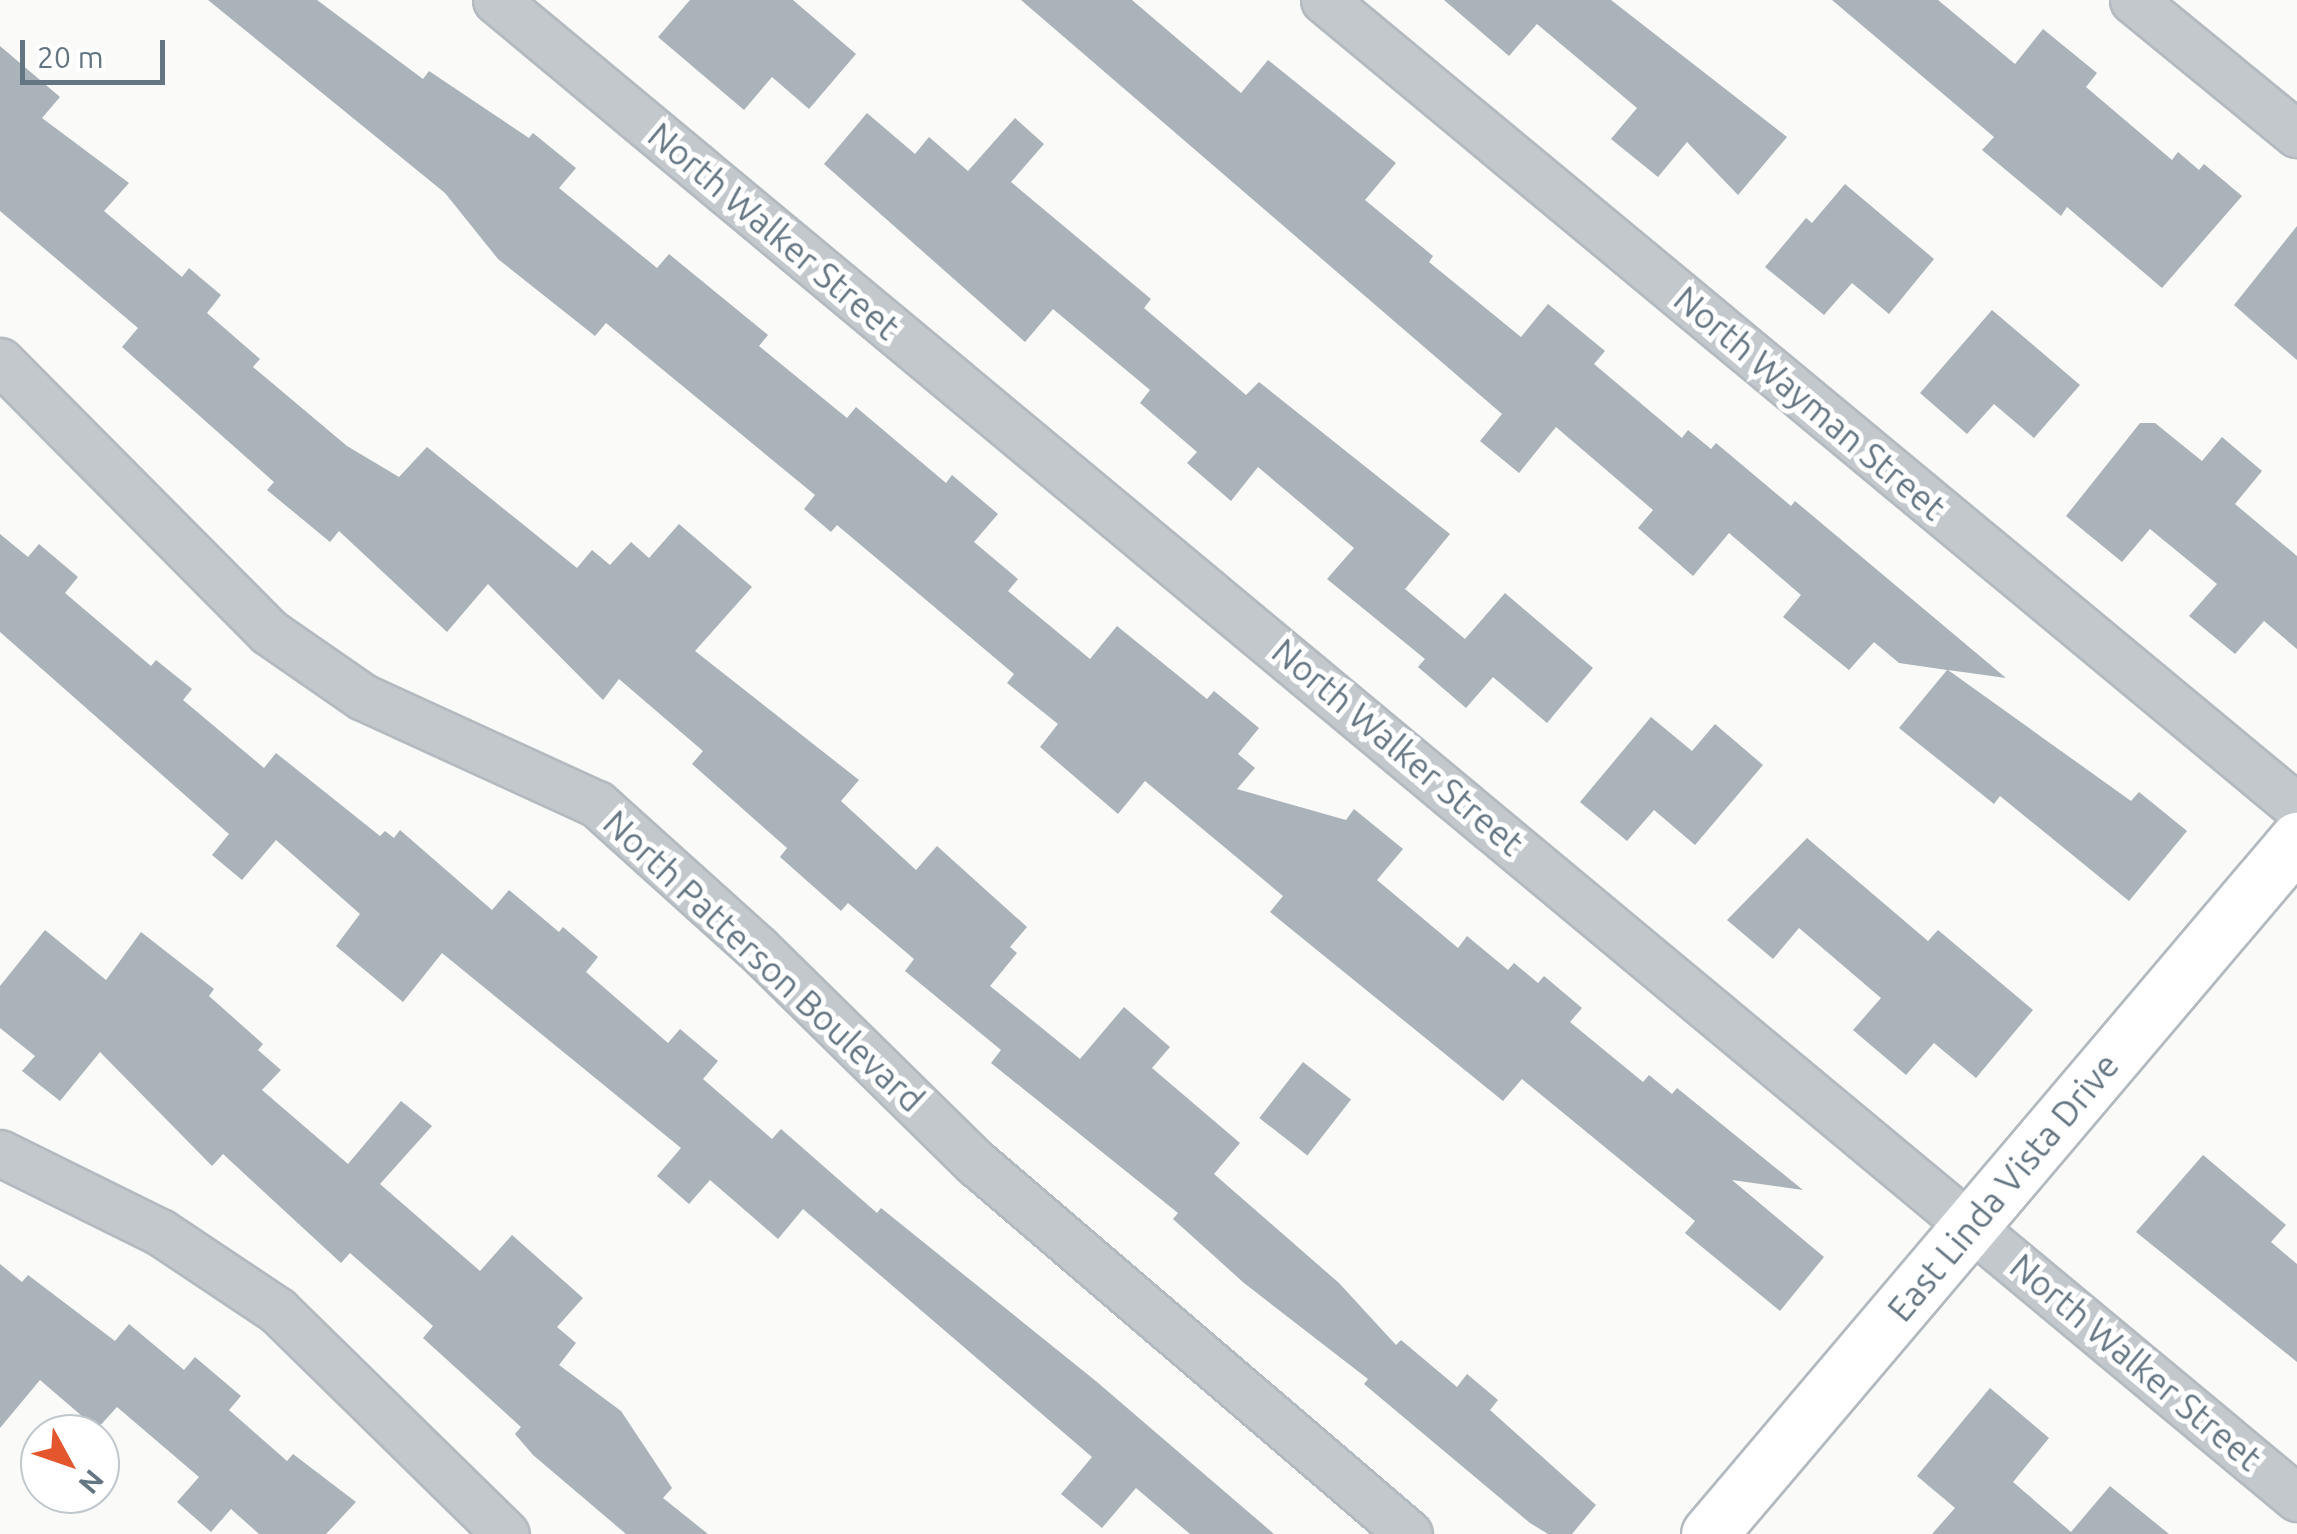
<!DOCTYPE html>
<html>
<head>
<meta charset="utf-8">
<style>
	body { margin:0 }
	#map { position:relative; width:2297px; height:1534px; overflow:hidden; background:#fafaf8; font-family:Ubuntu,sans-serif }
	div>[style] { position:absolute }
	.building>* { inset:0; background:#aab3b9; transform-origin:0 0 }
	.roads { filter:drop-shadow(2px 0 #b3babf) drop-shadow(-2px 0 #b3babf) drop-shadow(0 2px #b3babf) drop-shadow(0 -2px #b3babf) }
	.street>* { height:45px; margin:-22.5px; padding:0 22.5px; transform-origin:22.5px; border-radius:22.5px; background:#c3c8cc }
	.secondary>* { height:55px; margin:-27.5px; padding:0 27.5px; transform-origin:27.5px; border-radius:27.5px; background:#fff }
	span { translate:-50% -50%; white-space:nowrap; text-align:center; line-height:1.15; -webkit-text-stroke:10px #fff; paint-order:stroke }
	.street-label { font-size:35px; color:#657683 }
	.north { position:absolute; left:20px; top:1414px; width:100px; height:100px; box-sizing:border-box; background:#fff; border:2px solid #c1c8cd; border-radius:50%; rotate:130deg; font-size:28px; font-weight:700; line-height:40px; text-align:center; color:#657683 }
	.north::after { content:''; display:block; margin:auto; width:35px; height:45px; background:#e4572e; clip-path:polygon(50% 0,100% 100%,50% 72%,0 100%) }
	.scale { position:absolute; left:20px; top:40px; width:145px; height:45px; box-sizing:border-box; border:5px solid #657683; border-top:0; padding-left:12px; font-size:30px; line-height:35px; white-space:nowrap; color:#657683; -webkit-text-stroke:8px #fff; paint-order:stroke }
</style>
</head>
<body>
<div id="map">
	<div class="building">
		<i style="clip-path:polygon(208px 0,317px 0,423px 79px,429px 71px,529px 138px,533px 133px,576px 168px,559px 188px,657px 268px,669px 254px,768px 335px,759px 346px,847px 418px,856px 407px,946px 483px,952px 475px,998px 514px,974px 542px,1018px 579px,1008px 591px,1090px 659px,1117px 626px,1207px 699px,1214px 691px,1259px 728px,1238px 754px,1255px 768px,1237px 789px,1346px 820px,1354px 809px,1403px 849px,1377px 880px,1458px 948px,1467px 936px,1508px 970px,1514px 963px,1538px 983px,1544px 976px,1582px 1008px,1570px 1022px,1643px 1082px,1649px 1075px,1672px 1094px,1677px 1088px,1803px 1190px,1732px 1180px,1824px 1257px,1780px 1311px,1685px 1233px,1695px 1221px,1522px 1079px,1503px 1101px,1270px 912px,1283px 896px,1145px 781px,1118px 814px,1040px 747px,1058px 724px,1007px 683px,1014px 674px,837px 525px,831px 532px,804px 509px,815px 495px,606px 323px,595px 336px,498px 259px,445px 193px)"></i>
		<i style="clip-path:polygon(690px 0,793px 0,856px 54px,809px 109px,772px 77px,744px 110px,658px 37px)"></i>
		<i style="clip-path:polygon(1021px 0,1132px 0,1241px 93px,1268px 60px,1396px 163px,1365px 200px,1433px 256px,1429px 262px,1521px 337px,1548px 304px,1605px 351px,1594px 364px,1682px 438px,1688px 430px,1711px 449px,1716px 443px,1791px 506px,1795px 501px,2006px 678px,1948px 670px,2131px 801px,2139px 792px,2187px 831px,2129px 901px,2000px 796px,1994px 804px,1899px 728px,1947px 670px,1899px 663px,1874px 642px,1849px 670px,1783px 617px,1801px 595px,1729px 533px,1693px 576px,1638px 528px,1653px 510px,1556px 427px,1519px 473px,1480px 441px,1502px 414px)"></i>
		<i style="clip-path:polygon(1444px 0,1611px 0,1787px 137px,1738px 195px,1687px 142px,1658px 177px,1611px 139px,1637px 108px,1537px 24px,1509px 56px)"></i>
		<i style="clip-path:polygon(1832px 0,1938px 0,2015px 64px,2043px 29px,2097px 73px,2086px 87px,2172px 160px,2178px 152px,2199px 170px,2204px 164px,2242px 196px,2162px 288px,2067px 207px,2061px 216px,1982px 150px,1994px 137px)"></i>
		<i style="clip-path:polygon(0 46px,60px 97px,42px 118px,129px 183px,104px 211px,182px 277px,189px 268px,221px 295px,207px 313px,260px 359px,253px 367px,347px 446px,399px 477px,427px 447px,577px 568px,592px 550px,610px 565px,631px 542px,649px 558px,679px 524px,752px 587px,695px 651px,859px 780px,841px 801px,916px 870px,937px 846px,1027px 927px,1010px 947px,1017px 953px,990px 986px,1080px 1059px,1124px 1007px,1170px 1047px,1152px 1068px,1240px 1143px,1214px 1174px,1339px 1283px,1396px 1345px,1401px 1340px,1457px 1387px,1467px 1374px,1498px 1400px,1490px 1410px,1596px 1505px,1572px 1534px,1548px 1534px,1530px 1523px,1364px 1384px,1368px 1379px,1244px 1283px,1173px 1219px,1178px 1213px,991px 1063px,1001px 1050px,905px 971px,914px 959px,848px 903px,841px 911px,780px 857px,787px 848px,692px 764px,703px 751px,619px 679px,603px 700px,488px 584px,447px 632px,339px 531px,330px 542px,267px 490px,274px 482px,122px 347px,138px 328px,0 211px)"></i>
		<i style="clip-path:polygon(867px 113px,915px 154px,929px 137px,968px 171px,1015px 118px,1044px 144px,1011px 182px,1151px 299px,1144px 308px,1246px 395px,1259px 382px,1450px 534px,1405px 589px,1465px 639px,1505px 593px,1593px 668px,1547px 723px,1493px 677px,1466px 708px,1418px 667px,1425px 659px,1327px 579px,1354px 548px,1258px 467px,1231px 501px,1187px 463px,1197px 452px,1140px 403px,1150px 390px,1053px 309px,1025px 342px,824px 164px)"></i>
		<i style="clip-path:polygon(1845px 184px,1934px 259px,1889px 314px,1852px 283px,1824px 315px,1765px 267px,1806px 218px,1812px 223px)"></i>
		<i style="clip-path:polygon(2297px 226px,2297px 360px,2234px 305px)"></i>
		<i style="clip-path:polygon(1992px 310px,2080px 385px,2034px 438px,1994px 404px,1967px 434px,1920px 393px)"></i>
		<i style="clip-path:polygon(2140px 423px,2155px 423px,2202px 461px,2222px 437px,2262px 471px,2235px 504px,2297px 556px,2297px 649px,2264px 621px,2235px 654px,2189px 616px,2217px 584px,2150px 529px,2122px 562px,2066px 516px)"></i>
		<i style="clip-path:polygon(0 534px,28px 557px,39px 544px,78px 577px,65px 593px,151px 666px,156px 660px,192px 689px,183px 700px,264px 768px,276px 753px,380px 836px,385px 831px,394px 838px,400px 830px,492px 910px,509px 890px,559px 932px,563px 927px,598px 957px,586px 972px,668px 1043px,680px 1029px,718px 1061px,703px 1079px,772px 1139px,781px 1129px,877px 1213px,881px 1208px,1097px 1382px,1274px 1534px,1190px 1534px,1136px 1488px,1102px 1528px,1061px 1494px,1092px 1457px,803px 1209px,778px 1239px,710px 1180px,689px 1204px,657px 1176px,681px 1148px,442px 953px,403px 1002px,336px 946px,360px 914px,276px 840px,242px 880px,212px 855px,229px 834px,0 632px)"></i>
		<i style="clip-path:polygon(1651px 717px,1692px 751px,1715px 724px,1763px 765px,1695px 845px,1654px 810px,1627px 841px,1580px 802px)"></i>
		<i style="clip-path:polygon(1807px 838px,1928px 941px,1938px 930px,2033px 1010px,1976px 1078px,1934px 1043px,1906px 1075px,1853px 1030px,1881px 998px,1799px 928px,1773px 959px,1727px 920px)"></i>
		<i style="clip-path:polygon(45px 930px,106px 980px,141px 932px,214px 989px,209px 996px,263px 1044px,258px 1050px,281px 1070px,262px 1090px,348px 1164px,401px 1101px,432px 1126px,380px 1184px,480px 1271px,512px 1235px,583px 1298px,557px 1327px,576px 1343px,559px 1365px,621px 1411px,672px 1488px,663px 1498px,708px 1534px,626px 1534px,533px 1455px,515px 1434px,521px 1427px,423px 1338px,433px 1326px,350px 1253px,341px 1263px,223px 1154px,212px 1166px,100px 1052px,60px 1101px,22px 1071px,35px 1056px,0 1028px,0 986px)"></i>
		<i style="left:1303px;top:1062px;width:61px;height:71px;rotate:38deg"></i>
		<i style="clip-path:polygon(2203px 1155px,2286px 1225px,2271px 1242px,2297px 1264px,2297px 1362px,2136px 1232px)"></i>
		<i style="clip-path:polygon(0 1264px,22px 1282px,28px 1275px,115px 1341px,129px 1324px,184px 1370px,195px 1357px,241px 1396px,229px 1410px,287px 1461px,293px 1454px,356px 1502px,326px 1534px,259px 1534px,231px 1509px,211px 1532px,177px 1502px,199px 1477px,117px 1407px,97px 1429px,40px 1380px,0 1428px)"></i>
		<i style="clip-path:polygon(1990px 1388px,2049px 1438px,2013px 1482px,2071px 1532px,2110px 1486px,2169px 1534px,1932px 1534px,1955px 1508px,1917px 1476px)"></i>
	</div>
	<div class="roads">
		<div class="street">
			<i style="left:496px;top:0;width:2343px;rotate:39.75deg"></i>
			<i style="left:1324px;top:0;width:1264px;rotate:39.67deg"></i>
			<i style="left:2133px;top:0;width:212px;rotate:39.3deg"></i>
			<i style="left:0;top:361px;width:382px;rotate:45.2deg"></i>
			<i style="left:269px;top:632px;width:114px;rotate:34.7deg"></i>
			<i style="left:363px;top:697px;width:257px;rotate:24.6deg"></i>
			<i style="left:597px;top:804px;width:215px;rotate:42deg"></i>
			<i style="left:757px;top:948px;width:307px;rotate:44.5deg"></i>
			<i style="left:976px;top:1163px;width:570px;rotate:40.59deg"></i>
			<i style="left:0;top:1153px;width:178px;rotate:26.3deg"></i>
			<i style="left:160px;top:1232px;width:141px;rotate:33.7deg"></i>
			<i style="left:277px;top:1310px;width:320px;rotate:44.4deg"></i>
		</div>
		<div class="secondary">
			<i style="left:1709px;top:1534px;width:910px;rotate:-49.73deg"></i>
		</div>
	</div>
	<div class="street-label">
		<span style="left:774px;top:231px;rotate:40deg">North Walker Street</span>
		<span style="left:1810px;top:403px;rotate:40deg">North Wayman Street</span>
		<span style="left:1398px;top:747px;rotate:40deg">North Walker Street</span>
		<span style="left:764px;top:961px;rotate:43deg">North Patterson Boulevard</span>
		<span style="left:2003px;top:1187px;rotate:-50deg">East Linda Vista Drive</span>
		<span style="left:2136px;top:1362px;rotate:40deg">North Walker Street</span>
	</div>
	<div class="north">N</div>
	<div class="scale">20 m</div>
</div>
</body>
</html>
